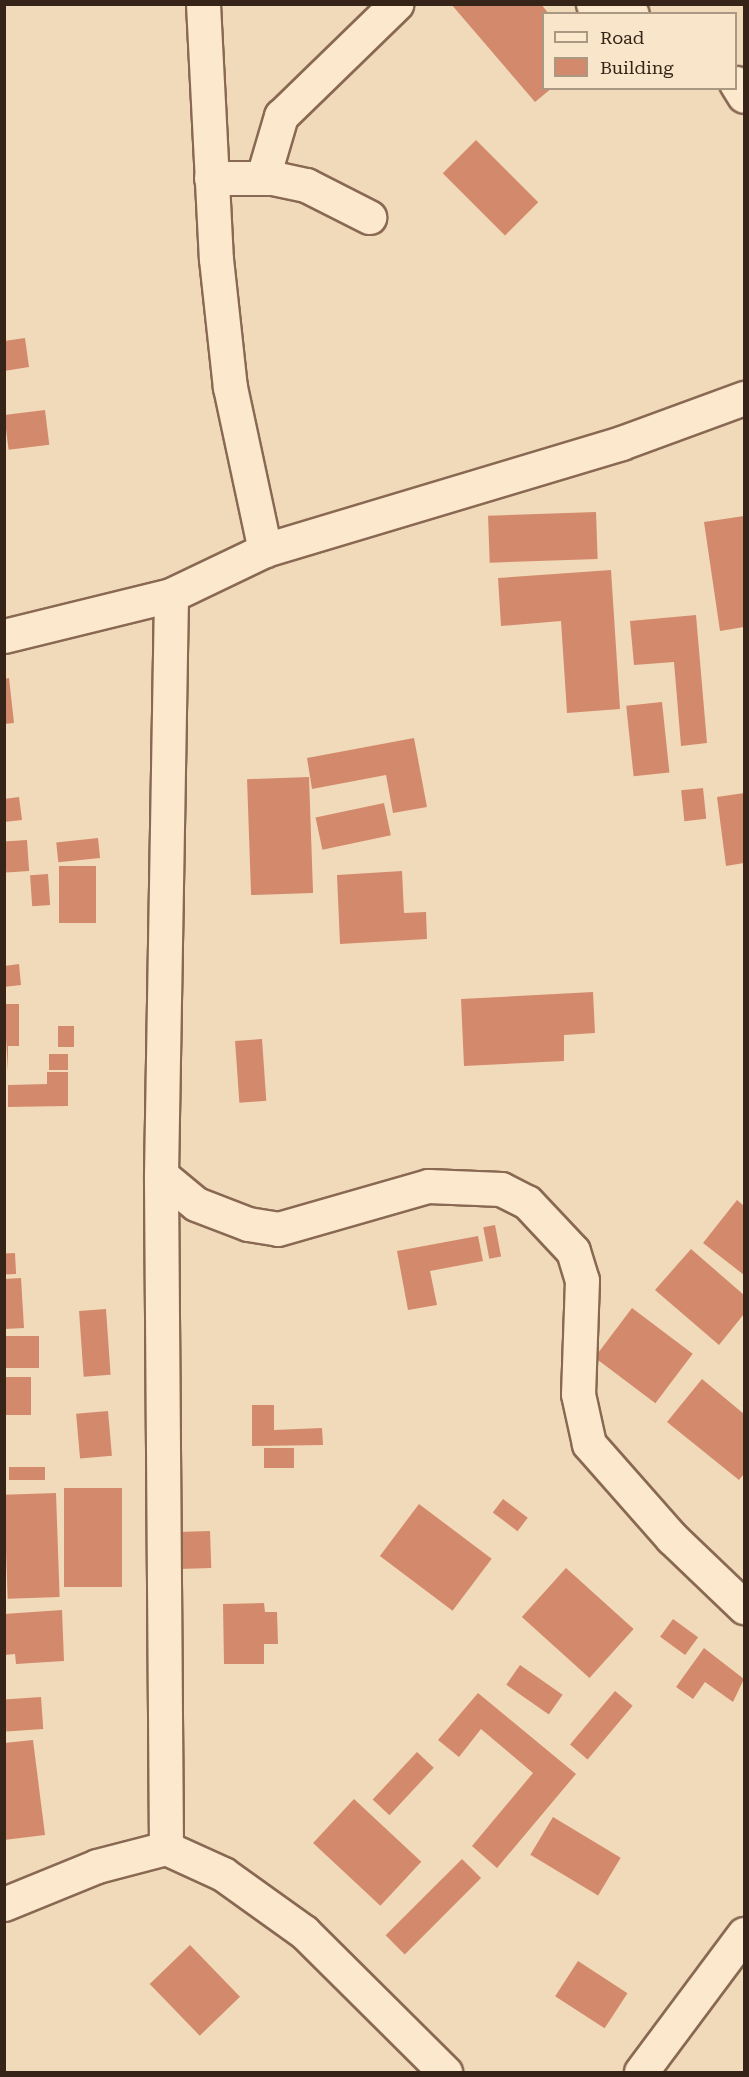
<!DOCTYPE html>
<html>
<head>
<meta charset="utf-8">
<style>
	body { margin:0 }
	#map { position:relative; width:749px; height:2077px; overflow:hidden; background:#f1dab9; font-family:"Roboto Serif",serif }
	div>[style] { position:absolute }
	.building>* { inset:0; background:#d38a6c; transform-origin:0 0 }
	.roads { filter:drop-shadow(2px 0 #896953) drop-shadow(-2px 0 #896953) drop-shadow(0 2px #896953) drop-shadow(0 -2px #896953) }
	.street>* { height:33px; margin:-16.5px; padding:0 16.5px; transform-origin:16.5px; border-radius:16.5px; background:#fce8cd }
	span { translate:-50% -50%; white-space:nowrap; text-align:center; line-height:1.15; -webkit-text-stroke:6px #f8e5ca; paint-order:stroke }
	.frame { position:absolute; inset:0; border:6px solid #372419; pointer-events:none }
	.legend { position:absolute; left:542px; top:12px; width:195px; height:78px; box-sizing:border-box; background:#f8e5ca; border:2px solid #ab9883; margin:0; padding:8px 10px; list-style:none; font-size:18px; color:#372419 }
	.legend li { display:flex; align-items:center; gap:12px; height:30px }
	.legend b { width:30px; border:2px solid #ab9883 }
</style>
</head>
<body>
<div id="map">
	<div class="building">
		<i style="clip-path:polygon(451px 4px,541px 4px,549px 14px,544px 14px,544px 88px,552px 88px,535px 102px)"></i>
		<i style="left:476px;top:140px;width:88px;height:47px;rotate:45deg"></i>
		<i style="clip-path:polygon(25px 338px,29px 367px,4px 371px,4px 341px)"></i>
		<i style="left:45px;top:410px;width:35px;height:41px;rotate:83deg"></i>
		<i style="left:596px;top:512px;width:47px;height:108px;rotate:88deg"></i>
		<i style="clip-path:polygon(744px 516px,744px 627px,720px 631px,704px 522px)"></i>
		<i style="clip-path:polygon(611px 570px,620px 709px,567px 713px,561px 621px,501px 626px,498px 578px)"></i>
		<i style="clip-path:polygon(696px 615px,707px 743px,681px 746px,674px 662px,634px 665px,630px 621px)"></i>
		<i style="clip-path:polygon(9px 678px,14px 723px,4px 724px,4px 679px)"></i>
		<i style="left:662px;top:702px;width:71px;height:36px;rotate:84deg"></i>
		<i style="clip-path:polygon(414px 738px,427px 807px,393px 813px,386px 775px,312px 789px,307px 758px)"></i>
		<i style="left:309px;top:777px;width:116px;height:62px;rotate:88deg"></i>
		<i style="left:703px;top:788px;width:31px;height:22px;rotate:84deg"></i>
		<i style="clip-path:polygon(744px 793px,744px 863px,726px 866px,717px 797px)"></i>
		<i style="clip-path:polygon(19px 797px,22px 820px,4px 822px,4px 799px)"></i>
		<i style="left:384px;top:803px;width:33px;height:70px;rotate:78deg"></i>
		<i style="left:98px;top:838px;width:20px;height:42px;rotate:84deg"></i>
		<i style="left:27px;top:840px;width:31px;height:23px;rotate:86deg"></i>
		<i style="left:59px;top:866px;width:37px;height:57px"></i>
		<i style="clip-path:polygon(402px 871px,404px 913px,426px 912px,427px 939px,340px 944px,337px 875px)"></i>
		<i style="left:48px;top:874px;width:31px;height:18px;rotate:86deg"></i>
		<i style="clip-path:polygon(19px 964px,21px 985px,4px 987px,4px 966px)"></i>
		<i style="clip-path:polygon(593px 992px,595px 1033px,564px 1035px,564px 1061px,464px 1066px,461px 999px)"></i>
		<i style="clip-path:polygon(4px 1004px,19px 1004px,19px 1046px,8px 1046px,8px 1072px)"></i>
		<i style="left:58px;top:1026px;width:16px;height:21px"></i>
		<i style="left:262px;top:1039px;width:62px;height:27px;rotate:86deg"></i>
		<i style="left:68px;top:1054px;width:16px;height:19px;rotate:90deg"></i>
		<i style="clip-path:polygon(47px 1072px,68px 1072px,68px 1106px,8px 1107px,8px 1085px,47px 1084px)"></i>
		<i style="clip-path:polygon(737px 1200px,744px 1206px,744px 1275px,703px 1243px)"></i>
		<i style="left:495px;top:1225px;width:32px;height:12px;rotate:79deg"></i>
		<i style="clip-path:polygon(478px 1236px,483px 1261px,430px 1271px,437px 1305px,408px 1310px,397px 1251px)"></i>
		<i style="clip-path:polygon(691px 1249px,744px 1295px,744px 1314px,719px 1345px,655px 1290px)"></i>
		<i style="left:15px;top:1253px;width:21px;height:11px;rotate:87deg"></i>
		<i style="clip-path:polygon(21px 1278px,24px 1328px,4px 1329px,4px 1279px)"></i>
		<i style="left:632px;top:1308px;width:76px;height:62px;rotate:37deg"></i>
		<i style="left:106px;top:1309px;width:66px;height:27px;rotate:86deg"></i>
		<i style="left:39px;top:1336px;width:32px;height:35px;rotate:90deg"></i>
		<i style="left:4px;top:1377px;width:27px;height:38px"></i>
		<i style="clip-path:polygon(702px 1379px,744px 1414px,744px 1474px,739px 1480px,667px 1422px)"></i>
		<i style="clip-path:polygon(252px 1405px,274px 1405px,274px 1430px,322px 1428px,323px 1445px,252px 1446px)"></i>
		<i style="left:108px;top:1411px;width:45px;height:32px;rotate:85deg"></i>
		<i style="left:294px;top:1448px;width:20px;height:30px;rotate:90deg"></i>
		<i style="left:9px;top:1467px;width:36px;height:13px"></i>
		<i style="left:64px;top:1488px;width:58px;height:99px"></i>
		<i style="left:56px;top:1493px;width:104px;height:52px;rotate:88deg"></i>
		<i style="left:503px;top:1499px;width:31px;height:17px;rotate:37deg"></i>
		<i style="left:419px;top:1504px;width:91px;height:65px;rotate:37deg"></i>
		<i style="left:210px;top:1531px;width:37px;height:32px;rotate:88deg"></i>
		<i style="left:566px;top:1568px;width:91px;height:66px;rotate:42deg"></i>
		<i style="clip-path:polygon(264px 1603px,265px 1612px,277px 1612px,278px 1644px,264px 1644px,264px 1664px,224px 1664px,223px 1604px)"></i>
		<i style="clip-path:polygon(62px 1610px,64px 1661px,16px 1664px,15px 1654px,4px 1655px,4px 1614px)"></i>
		<i style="left:673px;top:1619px;width:31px;height:22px;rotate:36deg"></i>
		<i style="clip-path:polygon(704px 1648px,744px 1679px,733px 1702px,705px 1682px,693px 1699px,676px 1687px)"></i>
		<i style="left:520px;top:1665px;width:52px;height:24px;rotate:35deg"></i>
		<i style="left:615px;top:1691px;width:23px;height:70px;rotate:40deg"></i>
		<i style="clip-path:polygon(478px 1693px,576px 1774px,497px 1868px,472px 1846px,533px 1773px,481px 1729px,459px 1757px,438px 1740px)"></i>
		<i style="left:41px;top:1697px;width:32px;height:37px;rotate:86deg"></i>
		<i style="clip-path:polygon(33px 1740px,45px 1835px,4px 1840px,4px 1743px)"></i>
		<i style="left:417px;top:1752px;width:23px;height:65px;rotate:43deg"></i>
		<i style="left:354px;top:1799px;width:92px;height:60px;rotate:43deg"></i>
		<i style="left:553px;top:1817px;width:79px;height:44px;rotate:31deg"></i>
		<i style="left:462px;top:1859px;width:27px;height:108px;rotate:45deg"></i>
		<i style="left:190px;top:1945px;width:72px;height:56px;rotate:46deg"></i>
		<i style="left:578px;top:1961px;width:59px;height:42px;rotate:33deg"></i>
	</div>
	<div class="roads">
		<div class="street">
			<i style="left:203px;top:4px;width:255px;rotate:87.1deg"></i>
			<i style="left:216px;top:259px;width:129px;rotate:83.8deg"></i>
			<i style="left:230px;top:387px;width:167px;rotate:77.9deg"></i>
			<i style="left:593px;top:4px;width:40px;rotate:14.4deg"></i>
			<i style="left:736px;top:83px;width:15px;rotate:58deg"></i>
			<i style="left:263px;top:177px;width:64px;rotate:-73.6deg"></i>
			<i style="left:281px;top:116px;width:161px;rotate:-44.2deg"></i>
			<i style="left:211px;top:178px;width:62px"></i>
			<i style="left:273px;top:178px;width:34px;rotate:12deg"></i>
			<i style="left:306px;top:185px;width:71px;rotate:26.9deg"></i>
			<i style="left:4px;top:636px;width:172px;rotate:-13.8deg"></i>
			<i style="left:171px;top:595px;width:104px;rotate:-25.6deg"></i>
			<i style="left:265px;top:550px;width:372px;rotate:-16.7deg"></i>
			<i style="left:621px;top:443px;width:131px;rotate:-20.1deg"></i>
			<i style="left:161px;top:1175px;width:45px;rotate:39.6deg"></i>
			<i style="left:196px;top:1204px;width:56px;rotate:21deg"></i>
			<i style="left:248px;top:1224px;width:30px;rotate:9deg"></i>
			<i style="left:278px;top:1229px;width:156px;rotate:-16deg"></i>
			<i style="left:428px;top:1186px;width:73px;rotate:2.4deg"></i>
			<i style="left:501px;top:1189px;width:29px;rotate:27deg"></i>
			<i style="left:527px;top:1202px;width:67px;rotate:46.8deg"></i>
			<i style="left:573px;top:1251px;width:30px;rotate:73deg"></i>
			<i style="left:582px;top:1280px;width:114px;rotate:92deg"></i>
			<i style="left:578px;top:1394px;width:51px;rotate:77.6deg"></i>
			<i style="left:589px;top:1444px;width:125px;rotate:48.6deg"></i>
			<i style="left:672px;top:1538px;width:100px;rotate:43.8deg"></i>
			<i style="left:166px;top:1848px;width:673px;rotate:-90.43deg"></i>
			<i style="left:161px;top:1175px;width:580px;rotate:-89.01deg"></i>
			<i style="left:4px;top:1904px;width:100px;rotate:-22.2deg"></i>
			<i style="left:97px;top:1866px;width:71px;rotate:-14.6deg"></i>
			<i style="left:166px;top:1848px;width:63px;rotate:24.5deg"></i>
			<i style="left:223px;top:1874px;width:100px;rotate:35.6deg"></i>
			<i style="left:304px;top:1932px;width:199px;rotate:44.8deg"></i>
			<i style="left:641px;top:2072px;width:172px;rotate:-53.3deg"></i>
		</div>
	</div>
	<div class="frame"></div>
	<ul class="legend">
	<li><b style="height:8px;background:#fce8cd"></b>Road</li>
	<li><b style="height:16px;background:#d38a6c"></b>Building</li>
	</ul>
</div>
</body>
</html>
